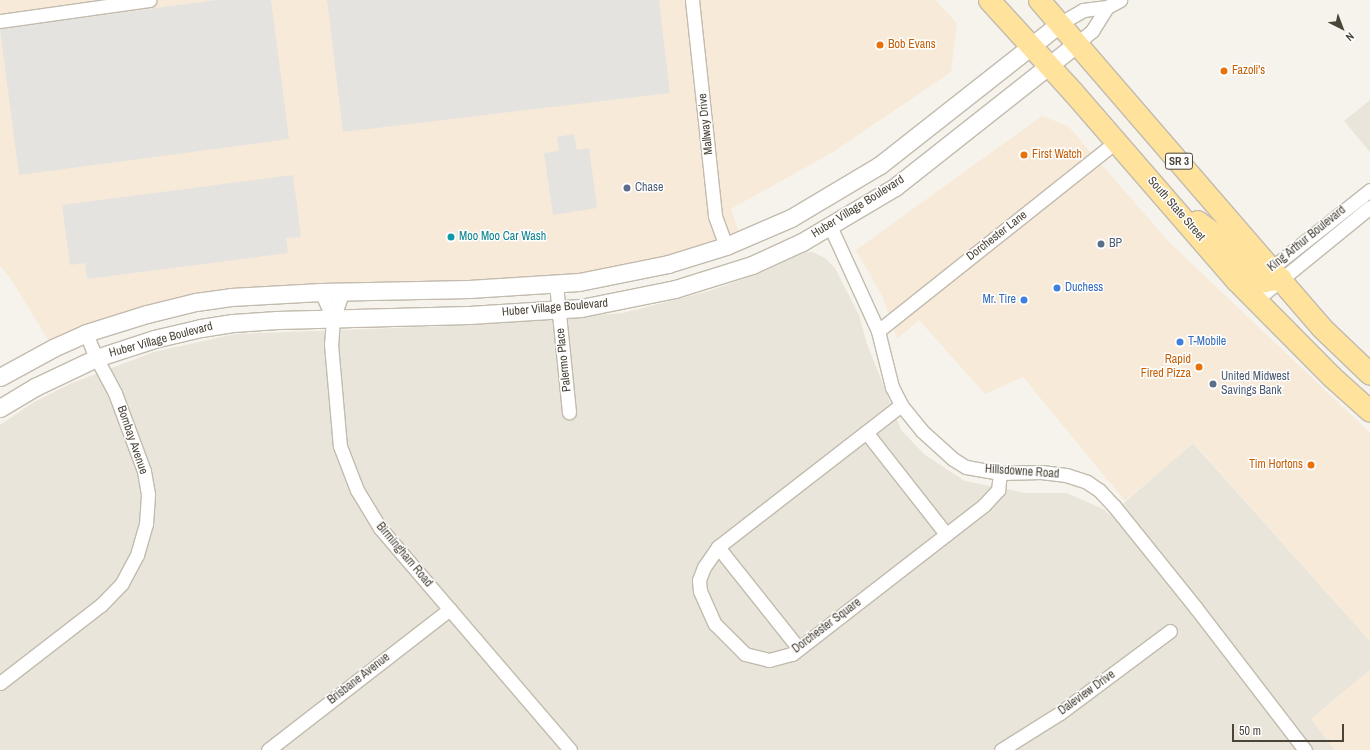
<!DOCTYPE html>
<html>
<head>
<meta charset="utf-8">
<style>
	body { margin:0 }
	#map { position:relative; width:1370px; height:750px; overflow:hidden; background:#f6f3ec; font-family:"Archivo Narrow",sans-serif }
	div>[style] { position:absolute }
	.residential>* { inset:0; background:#eae5da }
	.commercial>* { inset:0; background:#f7ead8 }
	.parking>* { inset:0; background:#e5e3e0 }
	.roads { filter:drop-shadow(1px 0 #c2bbae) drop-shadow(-1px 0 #c2bbae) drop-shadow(0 1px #c2bbae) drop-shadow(0 -1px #c2bbae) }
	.minor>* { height:13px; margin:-6.5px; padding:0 6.5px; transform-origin:6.5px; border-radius:6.5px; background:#fff }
	.tertiary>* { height:17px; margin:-8.5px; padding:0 8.5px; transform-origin:8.5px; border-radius:8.5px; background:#fff }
	.primary>* { height:21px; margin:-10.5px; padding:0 10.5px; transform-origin:10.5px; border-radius:10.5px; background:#ffe39c }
	.dots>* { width:11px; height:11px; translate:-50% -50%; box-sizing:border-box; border:2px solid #fff; border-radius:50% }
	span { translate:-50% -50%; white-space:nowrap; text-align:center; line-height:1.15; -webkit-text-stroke:3px #fff; paint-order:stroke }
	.shield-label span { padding:1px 3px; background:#fff; border:1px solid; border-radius:3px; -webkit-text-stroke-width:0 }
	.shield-label { font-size:11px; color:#4b4439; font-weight:700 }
	.food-label { font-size:12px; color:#c56008 }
	.left { translate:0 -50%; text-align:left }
	.right { translate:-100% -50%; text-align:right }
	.street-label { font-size:12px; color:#4b4439 }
	.service-label { font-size:12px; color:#4e5e75 }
	.culture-label { font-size:12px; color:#0d838f }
	.shop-label { font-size:12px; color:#366cbe }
	.north { position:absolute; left:1322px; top:8px; width:40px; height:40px; -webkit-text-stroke:3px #fff; paint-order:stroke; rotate:138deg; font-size:11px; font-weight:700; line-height:16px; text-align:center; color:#4b4439 }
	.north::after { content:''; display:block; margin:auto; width:14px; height:18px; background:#4b4439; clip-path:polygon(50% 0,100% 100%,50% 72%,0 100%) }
	.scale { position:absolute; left:1232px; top:724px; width:112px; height:18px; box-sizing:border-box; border:2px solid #4b4439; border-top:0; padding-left:5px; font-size:12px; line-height:14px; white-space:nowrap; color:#4b4439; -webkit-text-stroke:3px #fff; paint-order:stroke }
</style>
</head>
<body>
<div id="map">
	<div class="residential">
		<i style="clip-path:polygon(1370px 100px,1370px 152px,1344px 121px)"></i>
		<i style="clip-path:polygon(805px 252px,813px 252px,825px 258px,835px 268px,859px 315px,867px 344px,901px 430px,925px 455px,965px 481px,1025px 493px,1067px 493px,1105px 510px,1110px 515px,1193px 443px,1370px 641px,1370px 670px,1311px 719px,1335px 750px,0 750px,0 425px,34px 402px,72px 383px,154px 352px,235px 334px,475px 325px,623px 313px,709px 291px,763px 272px)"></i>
	</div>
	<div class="commercial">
		<i style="clip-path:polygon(0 0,935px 0,957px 23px,951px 72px,833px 152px,731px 209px,742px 240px,642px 270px,231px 297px,53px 348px,11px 279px,0 266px)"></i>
		<i style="clip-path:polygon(1042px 116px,1068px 126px,1169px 242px,1370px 433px,1370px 641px,1194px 443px,1125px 501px,1023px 377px,985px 394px,919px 320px,897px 339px,883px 298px,856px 250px)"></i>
		<i style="clip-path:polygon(1370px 670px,1370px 750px,1335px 750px,1311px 719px)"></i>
	</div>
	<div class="parking">
		<i style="clip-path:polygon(216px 0,271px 0,289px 139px,19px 175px,0 29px)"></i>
		<i style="clip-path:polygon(327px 0,659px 0,670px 93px,343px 132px)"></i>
		<i style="clip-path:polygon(574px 134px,577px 150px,589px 148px,597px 208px,553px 215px,544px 153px,559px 151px,557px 137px)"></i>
		<i style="clip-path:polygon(293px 175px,301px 237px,286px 238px,288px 253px,87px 279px,85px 263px,70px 265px,62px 205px)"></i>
	</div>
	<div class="roads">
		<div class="minor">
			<i style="left:692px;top:0;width:217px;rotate:83.9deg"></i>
			<i style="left:715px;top:216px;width:32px;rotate:70deg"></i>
			<i style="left:0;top:21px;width:151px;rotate:-8deg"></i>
			<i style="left:1059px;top:24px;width:28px;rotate:-30deg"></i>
			<i style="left:1083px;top:10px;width:24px;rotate:-7deg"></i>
			<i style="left:1107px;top:7px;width:15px;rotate:-28deg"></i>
			<i style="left:1076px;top:44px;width:21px;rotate:-39deg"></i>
			<i style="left:1092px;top:31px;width:28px;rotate:-58deg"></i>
			<i style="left:830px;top:226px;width:115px;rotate:65.4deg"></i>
			<i style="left:878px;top:331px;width:58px;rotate:76deg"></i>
			<i style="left:892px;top:387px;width:20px;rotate:63deg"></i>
			<i style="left:901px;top:405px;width:33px;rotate:51deg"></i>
			<i style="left:922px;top:431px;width:42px;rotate:42.1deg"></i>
			<i style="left:953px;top:459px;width:15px;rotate:32deg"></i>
			<i style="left:966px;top:467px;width:35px;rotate:10deg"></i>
			<i style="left:1000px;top:473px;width:41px;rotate:-1.4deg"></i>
			<i style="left:1041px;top:472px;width:25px;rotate:7deg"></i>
			<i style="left:1066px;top:475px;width:22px;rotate:18deg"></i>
			<i style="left:1087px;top:482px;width:14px;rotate:34deg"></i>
			<i style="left:1099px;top:490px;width:22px;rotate:47deg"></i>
			<i style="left:1114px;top:506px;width:131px;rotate:51.2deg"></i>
			<i style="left:1196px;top:608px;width:179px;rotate:52.5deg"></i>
			<i style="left:1265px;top:273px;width:134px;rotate:-38.3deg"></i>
			<i style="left:556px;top:284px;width:129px;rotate:84.2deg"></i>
			<i style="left:343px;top:291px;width:29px;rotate:110deg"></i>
			<i style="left:333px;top:318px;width:26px;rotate:94deg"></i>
			<i style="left:331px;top:344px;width:102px;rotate:85deg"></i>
			<i style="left:340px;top:446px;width:47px;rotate:68.9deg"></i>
			<i style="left:357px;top:490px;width:44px;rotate:58.8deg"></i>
			<i style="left:380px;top:528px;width:292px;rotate:49.4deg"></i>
			<i style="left:321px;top:292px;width:29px;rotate:65deg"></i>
			<i style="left:1256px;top:300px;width:147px;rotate:-39.2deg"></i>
			<i style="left:878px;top:331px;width:305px;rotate:-38.5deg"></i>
			<i style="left:901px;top:405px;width:232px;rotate:142.2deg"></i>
			<i style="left:718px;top:547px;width:24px;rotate:125deg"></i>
			<i style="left:704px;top:567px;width:14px;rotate:111deg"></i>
			<i style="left:699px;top:580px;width:11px;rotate:85deg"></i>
			<i style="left:700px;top:591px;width:36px;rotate:66deg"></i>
			<i style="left:715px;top:624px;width:42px;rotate:45deg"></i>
			<i style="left:745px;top:654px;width:25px;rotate:14deg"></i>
			<i style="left:769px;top:660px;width:24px;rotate:-15deg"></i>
			<i style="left:792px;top:654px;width:243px;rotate:-37.8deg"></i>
			<i style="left:984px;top:505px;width:21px;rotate:-47deg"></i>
			<i style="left:998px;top:490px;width:17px;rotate:-83deg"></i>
			<i style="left:866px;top:432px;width:130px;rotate:51.9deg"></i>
			<i style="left:718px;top:547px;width:130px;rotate:51.5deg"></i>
			<i style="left:0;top:683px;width:128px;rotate:-37.7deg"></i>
			<i style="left:101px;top:605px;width:30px;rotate:-46deg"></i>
			<i style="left:122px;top:583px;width:32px;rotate:-62deg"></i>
			<i style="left:137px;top:555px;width:32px;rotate:-74deg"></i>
			<i style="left:146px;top:524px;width:30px;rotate:-86deg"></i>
			<i style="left:148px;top:494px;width:23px;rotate:-100deg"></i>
			<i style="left:144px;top:471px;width:83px;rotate:-110.4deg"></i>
			<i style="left:115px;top:393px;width:40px;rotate:-118deg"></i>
			<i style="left:96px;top:358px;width:27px;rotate:-112deg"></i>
			<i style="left:268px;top:750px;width:230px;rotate:-37.8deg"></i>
			<i style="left:1001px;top:750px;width:70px;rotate:-32.1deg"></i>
			<i style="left:1060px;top:713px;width:137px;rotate:-36.7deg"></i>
		</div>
		<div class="tertiary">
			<i style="left:0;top:377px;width:60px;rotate:-28.7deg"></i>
			<i style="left:53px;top:348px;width:36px;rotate:-24deg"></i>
			<i style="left:86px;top:333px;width:64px;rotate:-17.3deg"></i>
			<i style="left:147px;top:314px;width:50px;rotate:-13.8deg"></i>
			<i style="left:196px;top:302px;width:35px;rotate:-8deg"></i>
			<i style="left:231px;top:297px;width:90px;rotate:-3.2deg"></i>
			<i style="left:321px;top:292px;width:148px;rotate:-1.2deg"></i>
			<i style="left:469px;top:289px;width:110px;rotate:-3.6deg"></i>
			<i style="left:579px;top:282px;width:91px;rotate:-11.4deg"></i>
			<i style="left:668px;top:264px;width:61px;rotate:-17.2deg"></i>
			<i style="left:726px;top:246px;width:71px;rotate:-23.3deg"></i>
			<i style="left:791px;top:218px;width:104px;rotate:-30.8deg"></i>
			<i style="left:880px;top:165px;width:228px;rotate:-38.2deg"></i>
			<i style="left:0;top:408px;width:41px;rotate:-31deg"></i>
			<i style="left:35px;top:387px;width:68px;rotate:-25.4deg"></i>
			<i style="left:96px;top:358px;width:61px;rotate:-18.1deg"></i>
			<i style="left:154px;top:339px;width:48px;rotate:-13.2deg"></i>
			<i style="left:201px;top:328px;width:32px;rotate:-9deg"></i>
			<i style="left:233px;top:323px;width:44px;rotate:-3.9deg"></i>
			<i style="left:277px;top:320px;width:192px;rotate:-1.5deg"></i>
			<i style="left:469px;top:315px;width:112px;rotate:-3.6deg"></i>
			<i style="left:581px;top:308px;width:96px;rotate:-11.4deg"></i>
			<i style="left:675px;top:289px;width:81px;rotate:-17.3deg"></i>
			<i style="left:752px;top:265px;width:55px;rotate:-24.7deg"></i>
			<i style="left:802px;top:242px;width:108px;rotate:-30.6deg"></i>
			<i style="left:895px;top:187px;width:231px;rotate:-38.3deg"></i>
		</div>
		<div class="primary">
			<i style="left:989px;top:0;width:125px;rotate:47.6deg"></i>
			<i style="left:1073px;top:92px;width:249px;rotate:49.1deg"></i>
			<i style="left:1236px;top:280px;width:135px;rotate:45.3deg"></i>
			<i style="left:1331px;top:376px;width:52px;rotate:41.9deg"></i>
			<i style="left:1039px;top:0;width:433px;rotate:49.2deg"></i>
			<i style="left:1322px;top:328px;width:66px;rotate:43.8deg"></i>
			<i style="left:1197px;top:221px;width:34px;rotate:36deg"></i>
			<i style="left:1225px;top:241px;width:50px;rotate:48.3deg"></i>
			<i style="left:1258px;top:278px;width:7px;rotate:27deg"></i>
			<i style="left:1264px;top:281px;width:17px;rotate:-10deg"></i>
		</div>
	</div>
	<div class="dots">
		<i style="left:880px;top:45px;background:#e8710a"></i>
		<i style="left:1224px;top:71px;background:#e8710a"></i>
		<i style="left:1024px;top:155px;background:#e8710a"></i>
		<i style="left:627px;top:188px;background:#5c6f8a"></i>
		<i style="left:451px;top:237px;background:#0f9aa8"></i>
		<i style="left:1101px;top:244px;background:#5c6f8a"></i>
		<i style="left:1057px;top:288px;background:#3f7fe0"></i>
		<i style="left:1024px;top:300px;background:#3f7fe0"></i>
		<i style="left:1180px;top:342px;background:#3f7fe0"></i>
		<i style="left:1199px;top:367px;background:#e8710a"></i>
		<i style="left:1213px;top:384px;background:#5c6f8a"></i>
		<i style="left:1311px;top:465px;background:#e8710a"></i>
	</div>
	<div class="shield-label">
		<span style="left:1179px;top:161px">SR 3</span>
	</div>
	<div class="food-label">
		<span class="left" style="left:888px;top:45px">Bob Evans</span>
		<span class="left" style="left:1232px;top:71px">Fazoli's</span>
		<span class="left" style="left:1032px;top:155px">First Watch</span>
		<span class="right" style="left:1191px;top:367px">Rapid<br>Fired Pizza</span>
		<span class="right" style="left:1303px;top:465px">Tim Hortons</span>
	</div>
	<div class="street-label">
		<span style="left:706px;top:124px;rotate:-96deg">Mallway Drive</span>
		<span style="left:858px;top:207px;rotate:-32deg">Huber Village Boulevard</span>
		<span style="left:1176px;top:209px;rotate:49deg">South State Street</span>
		<span style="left:997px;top:236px;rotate:-38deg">Dorchester Lane</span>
		<span style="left:1307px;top:239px;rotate:-39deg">King Arthur Boulevard</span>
		<span style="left:555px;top:308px;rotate:-5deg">Huber Village Boulevard</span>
		<span style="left:161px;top:340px;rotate:-15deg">Huber Village Boulevard</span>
		<span style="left:564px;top:360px;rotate:-96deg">Palermo Place</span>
		<span style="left:132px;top:440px;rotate:71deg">Bombay Avenue</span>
		<span style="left:1022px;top:472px;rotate:4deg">Hillsdowne Road</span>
		<span style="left:404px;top:555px;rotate:50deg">Birmingham Road</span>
		<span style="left:827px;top:626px;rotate:-37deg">Dorchester Square</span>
		<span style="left:359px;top:679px;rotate:-38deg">Brisbane Avenue</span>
		<span style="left:1087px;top:693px;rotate:-36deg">Daleview Drive</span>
	</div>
	<div class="service-label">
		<span class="left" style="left:635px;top:188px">Chase</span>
		<span class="left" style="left:1109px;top:244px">BP</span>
		<span class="left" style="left:1221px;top:384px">United Midwest<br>Savings Bank</span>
	</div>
	<div class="culture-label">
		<span class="left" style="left:459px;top:237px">Moo Moo Car Wash</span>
	</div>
	<div class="shop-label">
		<span class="left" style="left:1065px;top:288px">Duchess</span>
		<span class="right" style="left:1016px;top:300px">Mr. Tire</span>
		<span class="left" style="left:1188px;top:342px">T-Mobile</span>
	</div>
	<div class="north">N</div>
	<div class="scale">50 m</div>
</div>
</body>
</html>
